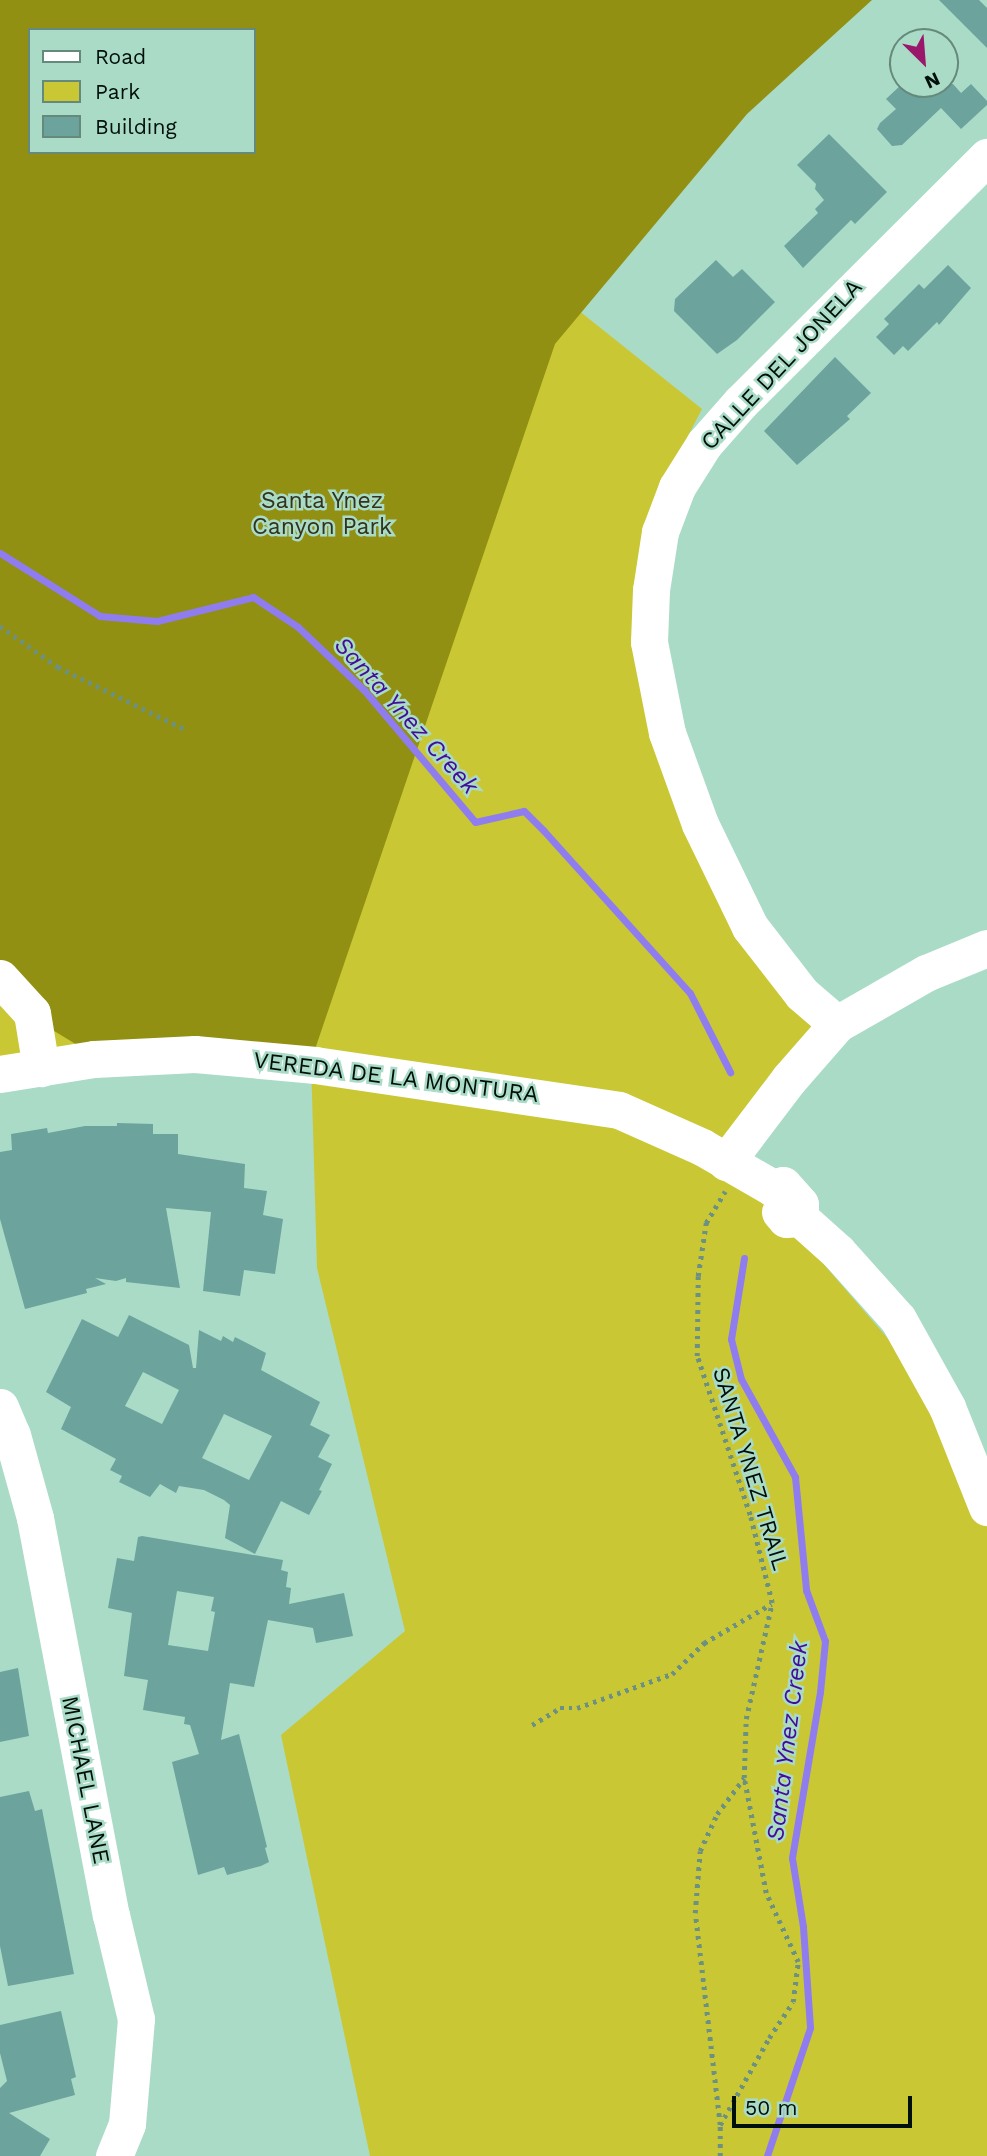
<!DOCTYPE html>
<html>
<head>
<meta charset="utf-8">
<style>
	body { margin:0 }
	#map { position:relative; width:987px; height:2156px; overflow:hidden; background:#a9dbc7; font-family:"Work Sans",sans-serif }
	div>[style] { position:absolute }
	.green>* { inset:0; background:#cac735 }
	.forest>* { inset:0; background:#929012 }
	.stream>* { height:7px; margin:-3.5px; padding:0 3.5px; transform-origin:3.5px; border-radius:3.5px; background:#8f7df0 }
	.building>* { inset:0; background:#6ca39d }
	.path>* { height:4.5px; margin-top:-2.25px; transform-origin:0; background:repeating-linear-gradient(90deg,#6c9182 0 3.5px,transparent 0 8.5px) }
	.minor>* { height:37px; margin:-18.5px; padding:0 18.5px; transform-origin:18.5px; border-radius:18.5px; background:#fff }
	span { translate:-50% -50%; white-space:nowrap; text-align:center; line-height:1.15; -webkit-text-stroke:5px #a9dbc7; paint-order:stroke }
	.street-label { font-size:23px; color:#000f09 }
	.park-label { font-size:23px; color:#33331b }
	.water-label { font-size:24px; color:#410d9a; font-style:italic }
	.legend { position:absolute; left:28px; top:28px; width:228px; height:126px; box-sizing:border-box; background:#a9dbc7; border:2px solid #65897b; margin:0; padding:9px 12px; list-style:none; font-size:21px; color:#000f09 }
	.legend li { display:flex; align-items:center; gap:14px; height:35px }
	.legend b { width:35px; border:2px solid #65897b }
	.north { position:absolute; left:889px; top:28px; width:70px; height:70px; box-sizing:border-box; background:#a9dbc7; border:2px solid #65897b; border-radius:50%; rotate:155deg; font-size:19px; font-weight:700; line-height:28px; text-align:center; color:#000f09 }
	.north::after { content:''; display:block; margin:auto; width:24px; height:32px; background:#9b176b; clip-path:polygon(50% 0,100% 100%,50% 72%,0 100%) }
	.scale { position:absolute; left:732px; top:2096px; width:180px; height:32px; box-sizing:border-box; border:4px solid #000f09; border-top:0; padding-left:9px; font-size:21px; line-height:24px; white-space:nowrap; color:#000f09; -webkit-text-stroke:5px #a9dbc7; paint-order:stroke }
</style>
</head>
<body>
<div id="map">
	<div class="green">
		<i style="clip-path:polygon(evenodd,92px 0,840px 0,558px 294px,702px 409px,689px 434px,656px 641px,739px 894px,845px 1025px,738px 1165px,947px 1407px,987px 1522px,987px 2156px,370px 2156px,281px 1735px,405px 1631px,317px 1268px,311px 1061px,230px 1021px,0 27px,92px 0,30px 30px,254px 30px,254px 152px,30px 152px,30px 30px)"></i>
		<i style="clip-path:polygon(0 996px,91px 1050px,0 1065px)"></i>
	</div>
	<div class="forest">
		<i style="clip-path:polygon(evenodd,0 0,872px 0,747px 114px,555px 344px,311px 1061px,92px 1054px,0 998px,0 0,30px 30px,254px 30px,254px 152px,30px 152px,30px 30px)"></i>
	</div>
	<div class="stream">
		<i style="left:0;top:553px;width:118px;rotate:32.2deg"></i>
		<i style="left:100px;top:616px;width:57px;rotate:5deg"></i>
		<i style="left:157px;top:621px;width:99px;rotate:-14deg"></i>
		<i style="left:253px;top:597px;width:54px;rotate:33.7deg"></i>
		<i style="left:298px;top:627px;width:91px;rotate:43.7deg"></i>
		<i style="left:364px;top:690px;width:172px;rotate:49.9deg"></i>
		<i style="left:475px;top:822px;width:50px;rotate:-12.7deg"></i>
		<i style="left:524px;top:811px;width:28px;rotate:45deg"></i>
		<i style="left:544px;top:831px;width:218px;rotate:48deg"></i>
		<i style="left:690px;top:993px;width:89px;rotate:63.1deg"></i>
		<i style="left:744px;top:1258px;width:82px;rotate:99.1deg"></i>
		<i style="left:731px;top:1339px;width:41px;rotate:76deg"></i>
		<i style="left:741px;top:1379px;width:112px;rotate:61.1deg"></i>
		<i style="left:795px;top:1477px;width:114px;rotate:84.4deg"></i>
		<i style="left:806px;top:1590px;width:54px;rotate:69.6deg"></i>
		<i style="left:825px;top:1641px;width:51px;rotate:95.6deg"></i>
		<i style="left:820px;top:1692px;width:168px;rotate:99.6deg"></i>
		<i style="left:792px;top:1858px;width:70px;rotate:80.9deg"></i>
		<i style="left:803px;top:1927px;width:101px;rotate:86deg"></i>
		<i style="left:810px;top:2028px;width:135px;rotate:108.6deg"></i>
	</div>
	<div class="building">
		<i style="clip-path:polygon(939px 0,979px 0,987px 8px,987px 48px)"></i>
		<i style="clip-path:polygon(902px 84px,953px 84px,961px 93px,971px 84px,987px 101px,987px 105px,961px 129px,941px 108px,902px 145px,892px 146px,877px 129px,880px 123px,896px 109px,886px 99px)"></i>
		<i style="clip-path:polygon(829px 134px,887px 192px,855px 224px,851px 220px,803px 268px,784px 246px,818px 213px,815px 209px,824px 200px,815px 189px,816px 184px,797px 165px)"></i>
		<i style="clip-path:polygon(716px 260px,733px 277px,742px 269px,775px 302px,737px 340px,717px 354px,674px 311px,675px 299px)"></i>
		<i style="clip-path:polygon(948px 265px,971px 288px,939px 325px,937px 322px,908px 351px,903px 346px,894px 355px,876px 337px,889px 324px,884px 319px,919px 284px,924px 289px)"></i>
		<i style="clip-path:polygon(835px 357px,871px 393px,847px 416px,850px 419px,797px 465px,764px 431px)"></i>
		<i style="clip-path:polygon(117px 1123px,153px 1124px,153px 1134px,178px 1134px,178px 1154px,245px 1164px,244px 1188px,267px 1191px,263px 1215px,283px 1219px,275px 1274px,244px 1270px,240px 1296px,203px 1291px,211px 1212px,166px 1208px,180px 1288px,126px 1282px,126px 1278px,116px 1281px,95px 1278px,106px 1284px,86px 1289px,87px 1293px,25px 1309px,0 1219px,0 1152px,12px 1150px,11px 1134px,47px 1128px,48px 1133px,85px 1126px,117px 1126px)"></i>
		<i style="clip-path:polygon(evenodd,129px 1315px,189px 1345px,193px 1368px,196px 1368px,199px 1330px,221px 1341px,223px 1336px,233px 1342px,235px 1337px,266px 1353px,261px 1370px,320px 1402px,310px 1425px,330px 1435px,318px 1457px,332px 1464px,319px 1490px,322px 1491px,309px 1515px,281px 1501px,255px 1554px,225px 1538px,230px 1505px,224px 1500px,204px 1490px,179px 1486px,176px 1493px,160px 1484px,150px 1497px,119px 1482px,122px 1476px,110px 1470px,116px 1459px,61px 1429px,71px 1407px,46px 1392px,82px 1319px,118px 1337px,129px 1315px,143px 1372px,179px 1390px,162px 1424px,125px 1406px,143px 1372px,129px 1315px,224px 1414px,272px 1436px,249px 1480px,202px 1458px,224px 1414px)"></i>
		<i style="clip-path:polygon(evenodd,142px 1536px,283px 1560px,281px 1570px,288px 1572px,286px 1587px,291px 1588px,289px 1604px,344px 1593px,353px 1636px,316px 1643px,313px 1628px,268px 1620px,254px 1687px,230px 1683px,221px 1740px,239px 1734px,267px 1847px,265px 1848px,269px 1862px,261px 1866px,227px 1875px,224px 1867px,198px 1875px,172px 1762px,199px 1754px,190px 1725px,184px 1724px,185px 1717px,143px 1710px,148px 1680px,124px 1676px,132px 1613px,108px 1608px,117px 1558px,134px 1561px,138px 1537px,142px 1536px,177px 1591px,214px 1597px,211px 1611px,215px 1612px,208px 1651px,168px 1645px,177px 1591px)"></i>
		<i style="clip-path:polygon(18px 1668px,29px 1736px,0 1742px,0 1672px)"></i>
		<i style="clip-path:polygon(29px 1791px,35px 1811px,42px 1809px,74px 1974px,8px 1986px,0 1946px,0 1797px)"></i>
		<i style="clip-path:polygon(61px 2011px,76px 2077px,71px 2079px,75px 2095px,9px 2113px,50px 2139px,40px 2156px,0 2156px,0 2088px,7px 2081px,0 2053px,0 2025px)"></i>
	</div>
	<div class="path">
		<i style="left:0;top:626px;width:71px;rotate:35.3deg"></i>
		<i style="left:58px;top:667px;width:143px;rotate:26.2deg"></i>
		<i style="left:532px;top:1725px;width:33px;rotate:-31deg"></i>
		<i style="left:560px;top:1708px;width:17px"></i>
		<i style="left:577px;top:1708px;width:101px;rotate:-19.7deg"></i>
		<i style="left:672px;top:1674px;width:45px;rotate:-44.1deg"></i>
		<i style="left:704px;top:1643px;width:78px;rotate:-30.2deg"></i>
		<i style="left:720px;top:2125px;width:100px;rotate:-60.6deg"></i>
		<i style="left:769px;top:2038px;width:43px;rotate:-56.3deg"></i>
		<i style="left:793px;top:2002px;width:40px;rotate:-82.9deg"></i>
		<i style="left:798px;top:1962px;width:76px;rotate:-114.9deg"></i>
		<i style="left:766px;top:1893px;width:117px;rotate:-100.8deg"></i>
		<i style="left:720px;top:2156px;width:31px;rotate:-90deg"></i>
		<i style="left:720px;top:2125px;width:213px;rotate:-96.7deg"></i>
		<i style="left:695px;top:1913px;width:62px;rotate:-85.4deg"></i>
		<i style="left:700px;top:1851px;width:41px;rotate:-65.3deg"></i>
		<i style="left:717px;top:1814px;width:45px;rotate:-53.1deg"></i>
		<i style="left:744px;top:1778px;width:59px;rotate:-88.1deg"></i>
		<i style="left:746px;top:1719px;width:119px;rotate:-77.4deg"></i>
		<i style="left:772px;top:1603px;width:91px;rotate:-104deg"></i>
		<i style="left:750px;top:1515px;width:168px;rotate:-108.4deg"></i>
		<i style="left:697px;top:1356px;width:80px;rotate:-89.3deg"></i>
		<i style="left:698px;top:1276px;width:54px;rotate:-81.4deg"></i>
		<i style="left:706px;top:1223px;width:37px;rotate:-59deg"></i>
	</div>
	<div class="minor">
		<i style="left:0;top:978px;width:47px;rotate:47.6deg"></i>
		<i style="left:32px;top:1013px;width:56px;rotate:80.7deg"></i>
		<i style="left:837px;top:1024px;width:46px;rotate:-139.4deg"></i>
		<i style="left:802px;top:994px;width:85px;rotate:-127.8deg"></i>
		<i style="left:750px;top:927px;width:114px;rotate:-115.9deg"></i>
		<i style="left:700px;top:824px;width:97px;rotate:-109.9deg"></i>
		<i style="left:667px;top:733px;width:93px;rotate:-101.2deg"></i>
		<i style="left:649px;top:642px;width:52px;rotate:-87.8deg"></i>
		<i style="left:651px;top:590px;width:59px;rotate:-81.2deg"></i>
		<i style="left:660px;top:532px;width:48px;rotate:-69.3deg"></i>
		<i style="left:677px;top:487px;width:51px;rotate:-57.9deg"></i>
		<i style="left:704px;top:444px;width:55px;rotate:-48.7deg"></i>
		<i style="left:740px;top:403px;width:349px;rotate:-44.9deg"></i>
		<i style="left:0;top:1074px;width:95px;rotate:-9.1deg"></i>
		<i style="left:94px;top:1059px;width:101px;rotate:-2.8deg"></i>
		<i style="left:195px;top:1054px;width:121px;rotate:5.2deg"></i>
		<i style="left:315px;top:1065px;width:307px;rotate:8.4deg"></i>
		<i style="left:619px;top:1110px;width:91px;rotate:24deg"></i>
		<i style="left:702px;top:1147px;width:82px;rotate:30deg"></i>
		<i style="left:773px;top:1188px;width:10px;rotate:-17deg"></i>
		<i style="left:783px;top:1185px;width:25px;rotate:48deg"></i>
		<i style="left:800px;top:1204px;width:14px;rotate:90deg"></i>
		<i style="left:726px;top:1162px;width:104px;rotate:-52.8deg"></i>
		<i style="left:789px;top:1079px;width:73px;rotate:-48.9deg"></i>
		<i style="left:837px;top:1024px;width:103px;rotate:-29.8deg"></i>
		<i style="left:926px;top:973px;width:66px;rotate:-22.3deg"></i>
		<i style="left:780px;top:1212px;width:9px;rotate:49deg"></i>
		<i style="left:786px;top:1219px;width:14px;rotate:-4deg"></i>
		<i style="left:800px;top:1218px;width:51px;rotate:41.8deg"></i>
		<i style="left:838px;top:1252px;width:90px;rotate:48.2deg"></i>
		<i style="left:898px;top:1319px;width:101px;rotate:60.9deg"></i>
		<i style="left:947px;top:1407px;width:108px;rotate:68.2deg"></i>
		<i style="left:0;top:1407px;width:30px;rotate:67deg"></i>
		<i style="left:12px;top:1435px;width:86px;rotate:74.5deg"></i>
		<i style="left:35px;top:1518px;width:404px;rotate:79.2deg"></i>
		<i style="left:111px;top:1915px;width:107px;rotate:76.5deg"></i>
		<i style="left:136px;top:2019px;width:105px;rotate:94.9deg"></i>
		<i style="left:127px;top:2124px;width:35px;rotate:112deg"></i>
	</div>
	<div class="street-label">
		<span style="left:782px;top:365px;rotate:-47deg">CALLE DEL JONELA</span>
		<span style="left:396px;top:1078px;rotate:7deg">VEREDA DE LA MONTURA</span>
		<span style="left:750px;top:1469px;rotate:73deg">SANTA YNEZ TRAIL</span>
		<span style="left:85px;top:1780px;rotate:79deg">MICHAEL LANE</span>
	</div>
	<div class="park-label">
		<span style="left:322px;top:514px">Santa Ynez<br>Canyon Park</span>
	</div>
	<div class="water-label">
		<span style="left:406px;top:716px;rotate:48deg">Santa Ynez Creek</span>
		<span style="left:788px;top:1741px;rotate:-83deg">Santa Ynez Creek</span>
	</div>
	<ul class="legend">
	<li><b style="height:9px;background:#fff"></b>Road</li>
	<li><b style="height:19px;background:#cac735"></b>Park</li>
	<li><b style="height:19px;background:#6ca39d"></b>Building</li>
	</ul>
	<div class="north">N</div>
	<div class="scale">50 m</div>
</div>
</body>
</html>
